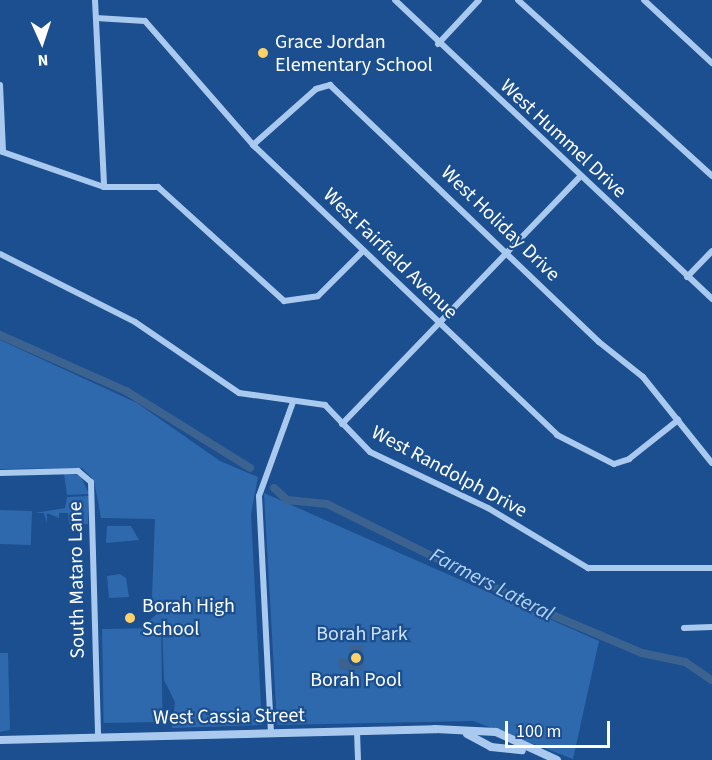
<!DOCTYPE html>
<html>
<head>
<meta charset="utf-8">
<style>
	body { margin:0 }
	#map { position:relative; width:712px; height:760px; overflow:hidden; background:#1b4f8f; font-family:"Source Sans 3",sans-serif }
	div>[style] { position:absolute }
	.green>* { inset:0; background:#2e69ad; transform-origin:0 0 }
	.water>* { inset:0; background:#3c6290 }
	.canal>* { height:8px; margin:-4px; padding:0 4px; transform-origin:4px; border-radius:4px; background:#3c6290 }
	.minor>* { height:6px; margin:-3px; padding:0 3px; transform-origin:3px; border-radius:3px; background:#a9c9ee }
	.tertiary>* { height:8px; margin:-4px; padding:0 4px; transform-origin:4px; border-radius:4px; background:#a9c9ee }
	.dots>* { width:16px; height:16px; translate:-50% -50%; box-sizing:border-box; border:3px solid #1b4f8f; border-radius:50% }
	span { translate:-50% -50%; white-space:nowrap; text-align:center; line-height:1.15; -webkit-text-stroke:4.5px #1b4f8f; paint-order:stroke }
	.poi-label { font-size:20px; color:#fff }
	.left { translate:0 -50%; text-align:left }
	.street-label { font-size:20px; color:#fff }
	.park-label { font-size:20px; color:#cfe3fa }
	.water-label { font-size:21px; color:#b5d3f5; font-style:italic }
	.north { position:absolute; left:12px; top:12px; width:60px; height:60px; -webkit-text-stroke:4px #1b4f8f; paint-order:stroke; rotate:177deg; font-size:16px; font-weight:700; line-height:24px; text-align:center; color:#fff }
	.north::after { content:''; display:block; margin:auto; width:21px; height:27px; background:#fff; clip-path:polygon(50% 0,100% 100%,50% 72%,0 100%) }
	.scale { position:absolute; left:505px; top:721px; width:105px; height:27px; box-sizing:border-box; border:3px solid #fff; border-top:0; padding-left:8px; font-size:18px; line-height:21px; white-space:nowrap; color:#fff; -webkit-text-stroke:4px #1b4f8f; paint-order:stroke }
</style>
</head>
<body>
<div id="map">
	<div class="green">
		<i style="clip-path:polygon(0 340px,137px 403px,220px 461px,258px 477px,251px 514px,262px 725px,172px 728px,175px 702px,164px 680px,162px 625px,143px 626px,157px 614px,152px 596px,155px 519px,101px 518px,94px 480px,82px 468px,0 469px)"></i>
		<i style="clip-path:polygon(64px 474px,80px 475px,89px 494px,67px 495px)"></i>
		<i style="clip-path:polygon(264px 493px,599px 641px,573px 759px,473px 721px,277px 725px)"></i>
		<i style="clip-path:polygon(89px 496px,88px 524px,69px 524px,68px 513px,59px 513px,59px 518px,47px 513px,47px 523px,44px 513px,35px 513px,65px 508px,67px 497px)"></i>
		<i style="left:0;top:510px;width:32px;height:34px;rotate:2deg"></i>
		<i style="clip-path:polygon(131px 526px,139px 540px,106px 543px,107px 526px)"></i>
		<i style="clip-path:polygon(120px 574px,126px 578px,129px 597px,109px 598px,107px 576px)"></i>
		<i style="left:161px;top:628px;width:94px;height:59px;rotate:89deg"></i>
		<i style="clip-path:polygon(0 653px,8px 653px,10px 730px,0 732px)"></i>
	</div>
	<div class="water">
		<i style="clip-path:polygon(363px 645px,364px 669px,340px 670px,338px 658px,349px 659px,349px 646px)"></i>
	</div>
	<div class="canal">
		<i style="left:0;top:335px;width:138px;rotate:24deg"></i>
		<i style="left:126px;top:391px;width:146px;rotate:31.8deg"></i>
		<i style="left:274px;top:488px;width:18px;rotate:43deg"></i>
		<i style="left:287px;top:500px;width:40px;rotate:5.7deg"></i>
		<i style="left:327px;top:504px;width:241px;rotate:26.4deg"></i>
		<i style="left:543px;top:611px;width:108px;rotate:23deg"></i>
		<i style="left:642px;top:653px;width:44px;rotate:11.8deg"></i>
		<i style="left:685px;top:662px;width:32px;rotate:34deg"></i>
	</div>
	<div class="minor">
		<i style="left:95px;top:0;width:187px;rotate:87.2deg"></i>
		<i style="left:395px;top:0;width:436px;rotate:43.3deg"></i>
		<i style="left:518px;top:0;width:262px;rotate:42.2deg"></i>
		<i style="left:644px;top:0;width:93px;rotate:42.8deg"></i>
		<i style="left:96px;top:18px;width:49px;rotate:3.5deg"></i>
		<i style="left:145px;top:21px;width:164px;rotate:48.9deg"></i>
		<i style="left:253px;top:145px;width:420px;rotate:43.6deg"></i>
		<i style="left:557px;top:435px;width:64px;rotate:27deg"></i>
		<i style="left:614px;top:464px;width:16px;rotate:-18deg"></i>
		<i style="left:629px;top:459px;width:63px;rotate:-38.5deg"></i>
		<i style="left:438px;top:44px;width:60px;rotate:-47deg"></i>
		<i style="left:0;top:85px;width:67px;rotate:87.4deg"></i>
		<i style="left:253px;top:145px;width:84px;rotate:-41.6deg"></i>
		<i style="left:316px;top:89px;width:15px;rotate:-16deg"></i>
		<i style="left:330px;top:85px;width:372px;rotate:43.7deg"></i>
		<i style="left:599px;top:342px;width:56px;rotate:38.5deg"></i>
		<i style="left:643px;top:377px;width:110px;rotate:51.3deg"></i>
		<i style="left:0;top:151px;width:110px;rotate:19.1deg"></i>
		<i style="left:104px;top:187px;width:54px"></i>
		<i style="left:158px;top:187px;width:170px;rotate:42.1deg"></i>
		<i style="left:284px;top:301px;width:34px;rotate:-8deg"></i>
		<i style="left:318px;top:296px;width:64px;rotate:-45deg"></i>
		<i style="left:0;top:254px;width:151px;rotate:26.7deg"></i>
		<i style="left:135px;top:322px;width:126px;rotate:34.3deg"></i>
		<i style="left:239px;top:393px;width:87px;rotate:7.9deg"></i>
		<i style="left:325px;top:405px;width:65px;rotate:46.2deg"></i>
		<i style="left:370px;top:452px;width:131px;rotate:25.4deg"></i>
		<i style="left:488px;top:508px;width:117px;rotate:31deg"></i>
		<i style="left:588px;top:568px;width:124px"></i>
		<i style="left:687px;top:277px;width:36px;rotate:-46deg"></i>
		<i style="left:342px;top:424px;width:343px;rotate:-46.1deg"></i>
		<i style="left:0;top:473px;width:78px;rotate:-1.5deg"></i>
		<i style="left:78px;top:471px;width:17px;rotate:40deg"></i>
		<i style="left:91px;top:482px;width:254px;rotate:88.4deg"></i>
		<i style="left:684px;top:628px;width:28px;rotate:-2deg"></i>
		<i style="left:357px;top:731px;width:29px;rotate:88deg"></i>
		<i style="left:271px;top:733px;width:237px;rotate:-92.9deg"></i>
		<i style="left:259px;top:496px;width:100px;rotate:-70.1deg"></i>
	</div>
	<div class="tertiary">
		<i style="left:467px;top:734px;width:27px;rotate:28deg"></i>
		<i style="left:491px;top:747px;width:31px;rotate:6deg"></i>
		<i style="left:0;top:740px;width:435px;rotate:-1.4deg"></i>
		<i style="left:435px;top:729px;width:61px;rotate:2.8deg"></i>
		<i style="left:496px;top:732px;width:67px;rotate:24.7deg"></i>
	</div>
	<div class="dots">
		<i style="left:263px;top:53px;background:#ffd166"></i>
		<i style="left:130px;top:618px;background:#ffd166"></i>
		<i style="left:356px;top:658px;background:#ffd166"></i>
	</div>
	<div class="poi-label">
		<span class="left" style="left:275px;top:54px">Grace Jordan<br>Elementary School</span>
		<span class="left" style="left:142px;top:618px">Borah High<br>School</span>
		<span style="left:356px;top:680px">Borah Pool</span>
	</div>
	<div class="street-label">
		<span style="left:563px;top:139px;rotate:43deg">West Hummel Drive</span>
		<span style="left:500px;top:224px;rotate:44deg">West Holiday Drive</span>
		<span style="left:390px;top:254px;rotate:44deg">West Fairfield Avenue</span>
		<span style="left:449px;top:472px;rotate:28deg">West Randolph Drive</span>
		<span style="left:77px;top:580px;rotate:-91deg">South Mataro Lane</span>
		<span style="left:229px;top:717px;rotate:-1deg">West Cassia Street</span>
	</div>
	<div class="park-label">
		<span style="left:362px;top:634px">Borah Park</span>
	</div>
	<div class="water-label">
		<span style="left:492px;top:584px;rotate:27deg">Farmers Lateral</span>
	</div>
	<div class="north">N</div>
	<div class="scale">100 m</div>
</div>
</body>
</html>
